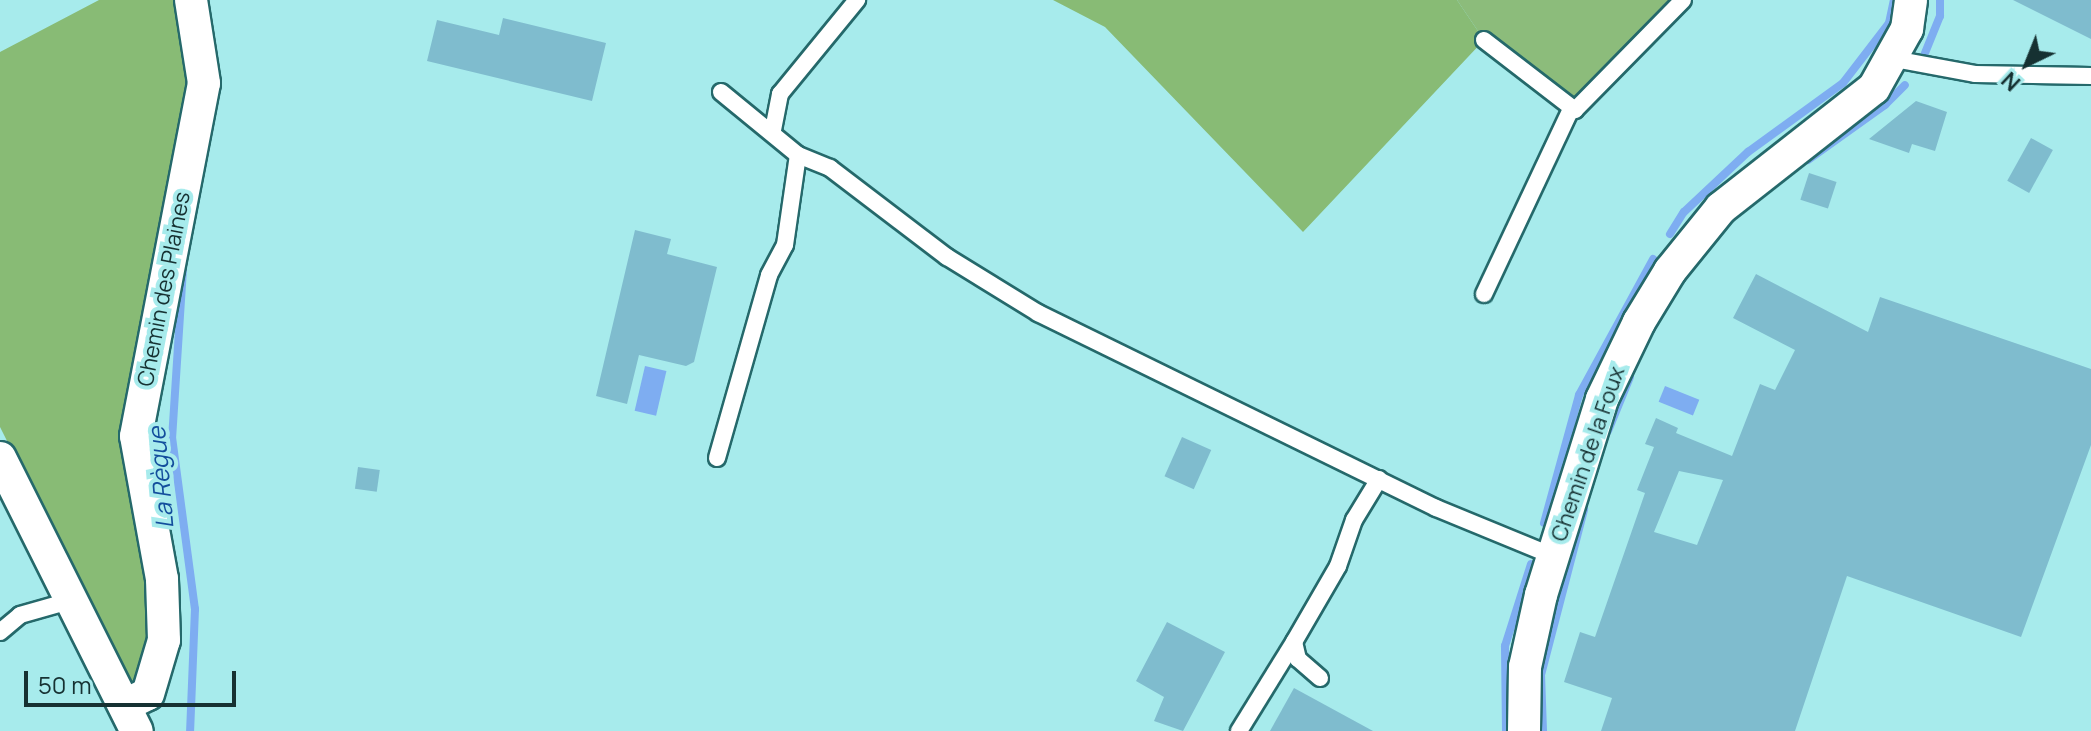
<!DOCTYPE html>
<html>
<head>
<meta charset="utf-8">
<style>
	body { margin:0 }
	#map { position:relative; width:2091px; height:731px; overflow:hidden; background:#a7ebec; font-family:Manrope,sans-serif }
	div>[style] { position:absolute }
	.green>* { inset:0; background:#8cbc7b }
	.forest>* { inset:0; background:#88bb75 }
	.water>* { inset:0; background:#7eadf1; transform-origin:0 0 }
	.stream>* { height:8px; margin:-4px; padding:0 4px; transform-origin:4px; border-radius:4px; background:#7eadf1 }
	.building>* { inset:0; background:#7fbcce; transform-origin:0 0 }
	.roads { filter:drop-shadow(2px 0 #25696b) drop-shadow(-2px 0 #25696b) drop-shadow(0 2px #25696b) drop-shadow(0 -2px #25696b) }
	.service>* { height:16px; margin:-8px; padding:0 8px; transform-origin:8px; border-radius:8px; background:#fff }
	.minor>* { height:32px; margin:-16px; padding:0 16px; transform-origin:16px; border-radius:16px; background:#fff }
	span { translate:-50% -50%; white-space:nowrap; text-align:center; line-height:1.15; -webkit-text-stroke:8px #a7ebec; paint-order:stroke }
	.street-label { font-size:22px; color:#163132 }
	.water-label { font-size:24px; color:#134e9c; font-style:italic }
	.north { position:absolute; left:1987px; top:24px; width:80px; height:80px; -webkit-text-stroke:6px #a7ebec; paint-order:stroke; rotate:223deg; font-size:22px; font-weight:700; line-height:32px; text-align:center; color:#163132 }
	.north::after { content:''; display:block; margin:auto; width:28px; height:36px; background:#163132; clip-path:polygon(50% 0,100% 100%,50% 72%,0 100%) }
	.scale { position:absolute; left:24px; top:671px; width:212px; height:36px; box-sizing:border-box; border:4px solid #163132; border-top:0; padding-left:10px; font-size:24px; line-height:28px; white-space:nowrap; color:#163132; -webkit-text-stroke:6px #a7ebec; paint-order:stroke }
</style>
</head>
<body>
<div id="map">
	<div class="green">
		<i style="clip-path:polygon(1457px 0,1682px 0,1575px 110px,1484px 40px)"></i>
	</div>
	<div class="forest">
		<i style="clip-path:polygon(99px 0,175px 0,189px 43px,191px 71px,150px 303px,154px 638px,133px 691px,0 427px,0 52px)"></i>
		<i style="clip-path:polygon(1053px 0,1457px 0,1484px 40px,1303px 232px,1105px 27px)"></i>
	</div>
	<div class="water">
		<i style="left:645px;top:366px;width:22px;height:46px;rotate:13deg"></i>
		<i style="left:1665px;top:386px;width:37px;height:17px;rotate:22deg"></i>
	</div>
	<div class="stream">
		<i style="left:1925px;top:53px;width:40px;rotate:-68deg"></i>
		<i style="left:1940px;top:16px;width:16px;rotate:-90deg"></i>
		<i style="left:1808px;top:160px;width:95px;rotate:-35.5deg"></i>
		<i style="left:1885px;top:105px;width:28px;rotate:-45deg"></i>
		<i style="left:1670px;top:234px;width:26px;rotate:-58deg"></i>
		<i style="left:1684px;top:212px;width:88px;rotate:-43.2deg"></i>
		<i style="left:1748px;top:152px;width:117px;rotate:-36deg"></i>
		<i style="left:1843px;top:83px;width:76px;rotate:-52.5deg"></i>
		<i style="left:1889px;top:23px;width:24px;rotate:-78deg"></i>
		<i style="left:183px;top:269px;width:168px;rotate:93.7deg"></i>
		<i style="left:172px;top:437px;width:174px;rotate:82.4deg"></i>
		<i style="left:195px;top:609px;width:122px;rotate:92.3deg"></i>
		<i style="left:1608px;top:431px;width:58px;rotate:-67.8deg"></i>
		<i style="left:1544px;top:523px;width:133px;rotate:-74.7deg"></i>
		<i style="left:1579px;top:395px;width:155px;rotate:-61.4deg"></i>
		<i style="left:1506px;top:731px;width:85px;rotate:-90.7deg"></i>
		<i style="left:1505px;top:646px;width:86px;rotate:-72.4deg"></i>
		<i style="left:1543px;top:731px;width:56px;rotate:-92deg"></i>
		<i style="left:1541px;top:675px;width:171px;rotate:-75.4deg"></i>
	</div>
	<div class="building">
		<i style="clip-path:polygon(2013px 0,2091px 0,2091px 39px)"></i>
		<i style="clip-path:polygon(503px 18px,606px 43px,592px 101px,427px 61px,437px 20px,499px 35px)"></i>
		<i style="clip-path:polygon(1916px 101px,1947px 112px,1935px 151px,1912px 144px,1909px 153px,1869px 139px)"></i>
		<i style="left:2031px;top:138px;width:25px;height:49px;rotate:29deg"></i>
		<i style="left:1809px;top:173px;width:29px;height:28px;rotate:18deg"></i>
		<i style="clip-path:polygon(635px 230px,671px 239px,667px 254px,717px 267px,694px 362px,686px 366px,639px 355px,627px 404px,596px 396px)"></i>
		<i style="clip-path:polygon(evenodd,1756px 274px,1868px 332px,1880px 297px,2091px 369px,2091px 445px,2021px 637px,1847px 576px,1795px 731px,1601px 731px,1612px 698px,1564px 682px,1580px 632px,1595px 637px,1645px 493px,1637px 490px,1654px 447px,1645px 444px,1656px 418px,1678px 428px,1676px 433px,1732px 456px,1760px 384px,1775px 390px,1795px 350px,1733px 318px,1756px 274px,1679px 471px,1723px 480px,1697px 545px,1654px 532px,1679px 471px)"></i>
		<i style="left:1182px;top:437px;width:32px;height:43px;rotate:24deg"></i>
		<i style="left:358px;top:467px;width:22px;height:22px;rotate:8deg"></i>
		<i style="clip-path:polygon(1167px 622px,1225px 652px,1183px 731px,1154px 721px,1164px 697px,1136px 681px)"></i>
		<i style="clip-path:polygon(1294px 688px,1373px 731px,1270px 731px)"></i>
	</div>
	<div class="roads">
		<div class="service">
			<i style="left:1484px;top:40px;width:115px;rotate:37.6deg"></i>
			<i style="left:1575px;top:110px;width:154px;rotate:-45.5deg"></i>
			<i style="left:1894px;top:59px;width:82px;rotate:10.5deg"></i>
			<i style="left:1975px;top:74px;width:116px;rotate:1deg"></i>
			<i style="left:721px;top:92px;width:99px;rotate:39.3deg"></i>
			<i style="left:798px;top:155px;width:35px;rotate:22deg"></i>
			<i style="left:830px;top:168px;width:147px;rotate:37.3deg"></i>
			<i style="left:947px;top:257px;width:107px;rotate:31.6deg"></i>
			<i style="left:1038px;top:313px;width:443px;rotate:26.1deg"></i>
			<i style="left:1436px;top:508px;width:126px;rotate:22.3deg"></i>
			<i style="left:773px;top:130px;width:37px;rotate:-79deg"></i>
			<i style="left:780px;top:94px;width:122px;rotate:-50.7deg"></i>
			<i style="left:1484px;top:294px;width:204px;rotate:-64.8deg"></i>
			<i style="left:717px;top:458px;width:190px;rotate:-74.1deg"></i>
			<i style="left:769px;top:275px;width:34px;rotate:-62deg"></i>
			<i style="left:785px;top:245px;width:91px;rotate:-81.8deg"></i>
			<i style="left:0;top:632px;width:26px;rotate:-40deg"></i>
			<i style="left:20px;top:615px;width:55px;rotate:-15.8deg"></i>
			<i style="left:1320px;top:678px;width:29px;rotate:-139deg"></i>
			<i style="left:1298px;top:659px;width:17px;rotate:-103deg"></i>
			<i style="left:1294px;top:642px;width:88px;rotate:-59.9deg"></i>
			<i style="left:1338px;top:566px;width:49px;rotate:-70.8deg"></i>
			<i style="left:1354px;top:520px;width:48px;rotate:-58.6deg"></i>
			<i style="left:1239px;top:731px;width:105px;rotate:-58.3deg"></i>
		</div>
		<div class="minor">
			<i style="left:0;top:458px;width:305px;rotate:63.4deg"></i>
			<i style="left:125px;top:705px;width:25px;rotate:-26deg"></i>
			<i style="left:148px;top:694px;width:56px;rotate:-73.5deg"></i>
			<i style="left:164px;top:640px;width:61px;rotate:-91.9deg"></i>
			<i style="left:162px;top:579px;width:145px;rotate:-100.3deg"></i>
			<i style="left:136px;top:436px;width:359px;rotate:-79.1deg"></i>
			<i style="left:204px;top:83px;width:84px;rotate:-98.9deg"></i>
			<i style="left:1524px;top:731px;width:64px;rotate:-89.1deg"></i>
			<i style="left:1525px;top:667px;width:74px;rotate:-77.5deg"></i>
			<i style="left:1541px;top:595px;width:205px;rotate:-72.7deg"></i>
			<i style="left:1602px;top:399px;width:85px;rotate:-64.3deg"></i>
			<i style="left:1639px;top:322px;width:60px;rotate:-58.7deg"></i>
			<i style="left:1670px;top:271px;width:81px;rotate:-51deg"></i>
			<i style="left:1721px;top:208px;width:194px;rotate:-38.1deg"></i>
			<i style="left:1874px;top:88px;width:68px;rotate:-60.8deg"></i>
			<i style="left:1907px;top:29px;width:29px;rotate:-82deg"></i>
		</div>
	</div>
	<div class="street-label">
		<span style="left:164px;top:289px;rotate:-79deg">Chemin des Plaines</span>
		<span style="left:1588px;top:454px;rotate:-71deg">Chemin de la Foux</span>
	</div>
	<div class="water-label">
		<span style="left:160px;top:478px;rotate:-95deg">La Règue</span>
	</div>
	<div class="north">N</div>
	<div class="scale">50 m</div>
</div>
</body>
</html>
